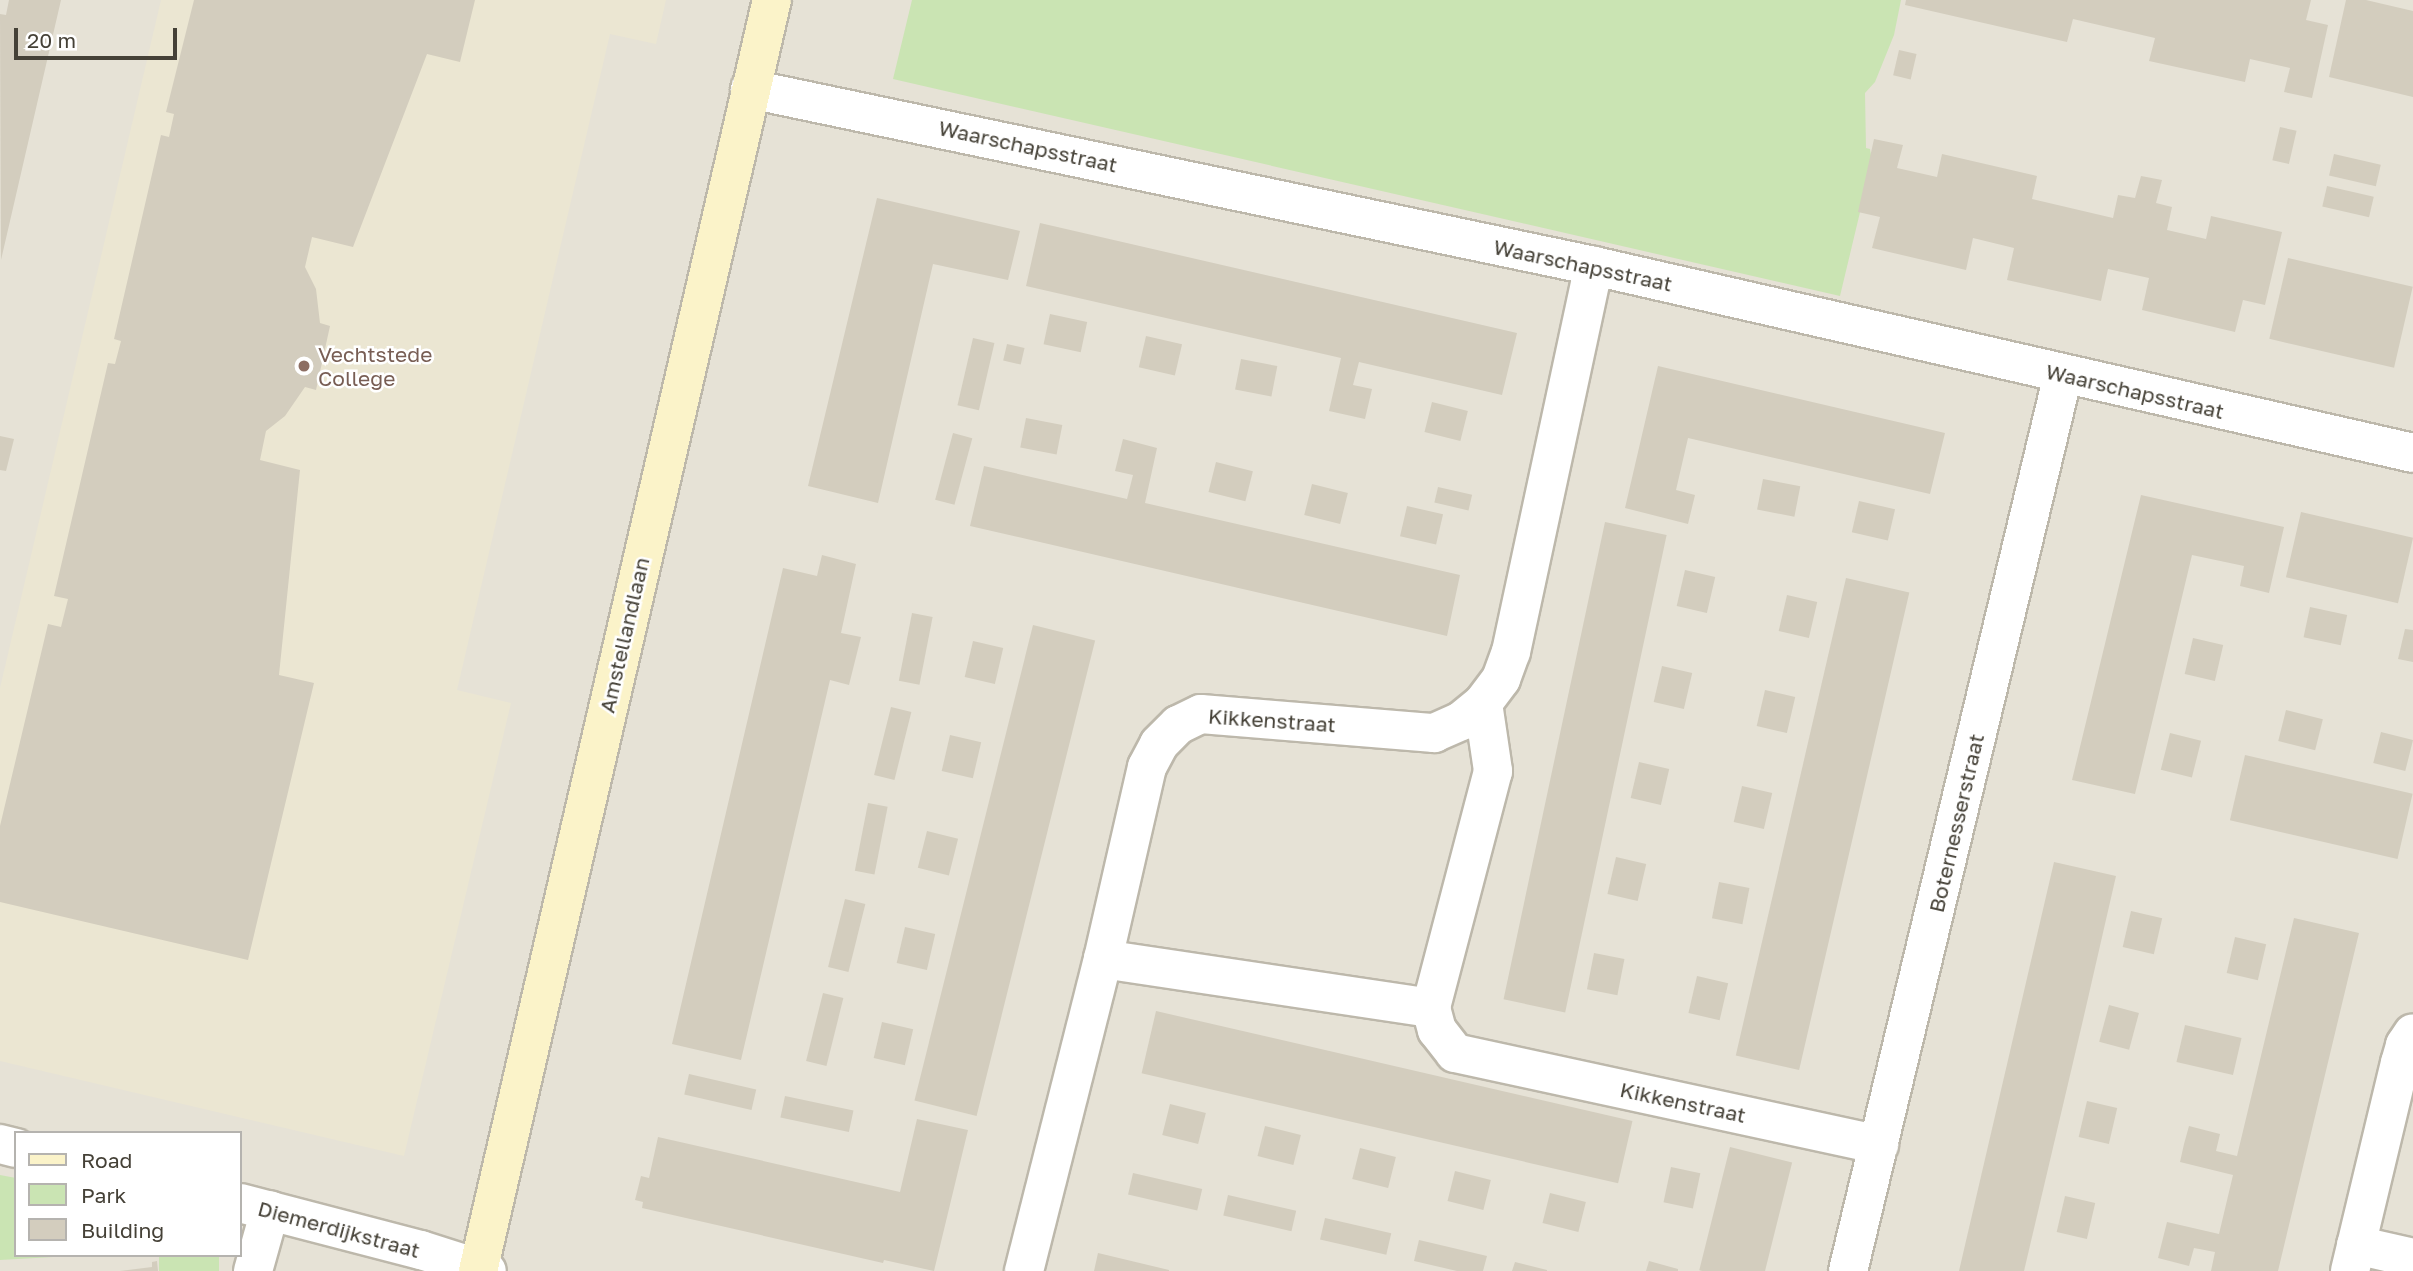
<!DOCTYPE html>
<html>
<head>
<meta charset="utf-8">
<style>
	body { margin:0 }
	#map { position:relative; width:2413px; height:1271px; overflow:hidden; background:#f3f0e8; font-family:"Golos Text",sans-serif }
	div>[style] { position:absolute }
	.residential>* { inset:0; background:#e6e2d6 }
	.education>* { inset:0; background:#ebe6d2 }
	.green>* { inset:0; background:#cae4b3; transform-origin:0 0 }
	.building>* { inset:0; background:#d3cdbe; transform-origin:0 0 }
	.roads { filter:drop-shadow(2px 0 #bdb8ab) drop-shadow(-2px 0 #bdb8ab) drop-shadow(0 2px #bdb8ab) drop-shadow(0 -2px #bdb8ab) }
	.street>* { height:38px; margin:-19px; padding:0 19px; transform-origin:19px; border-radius:19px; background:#fff }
	.secondary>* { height:38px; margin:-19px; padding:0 19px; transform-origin:19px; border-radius:19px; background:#fbf3c9 }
	.dots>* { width:19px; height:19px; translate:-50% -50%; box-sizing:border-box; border:4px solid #fff; border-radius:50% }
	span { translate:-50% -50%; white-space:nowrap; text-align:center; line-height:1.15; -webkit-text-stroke:5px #fff; paint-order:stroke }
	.street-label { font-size:21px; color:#454137 }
	.education-label { font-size:21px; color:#785e54 }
	.left { translate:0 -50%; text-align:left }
	.legend { position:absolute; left:14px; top:1131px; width:228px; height:126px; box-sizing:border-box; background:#fff; border:2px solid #b5b3af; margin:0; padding:9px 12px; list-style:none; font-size:21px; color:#454137 }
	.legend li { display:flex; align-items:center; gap:14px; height:35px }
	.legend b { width:35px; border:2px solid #b5b3af }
	.scale { position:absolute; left:14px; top:28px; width:163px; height:32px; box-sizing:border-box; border:4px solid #454137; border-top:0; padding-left:9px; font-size:21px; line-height:24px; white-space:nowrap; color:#454137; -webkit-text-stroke:5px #fff; paint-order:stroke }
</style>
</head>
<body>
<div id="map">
	<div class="residential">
		<i style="clip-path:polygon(evenodd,0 0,2413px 0,2413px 1271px,0 1271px,0 0,16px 1133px,240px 1133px,240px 1255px,16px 1255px,16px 1133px)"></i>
	</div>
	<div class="education">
		<i style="clip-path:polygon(161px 0,666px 0,656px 44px,610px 34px,457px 690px,511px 703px,404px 1156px,0 1061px,0 688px)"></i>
	</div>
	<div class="green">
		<i style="clip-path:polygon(912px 0,1901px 0,1894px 35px,1875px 82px,1865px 93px,1866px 148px,1870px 149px,1872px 162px,1840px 296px,893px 79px)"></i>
		<i style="clip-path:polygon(0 1175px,16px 1178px,16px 1255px,89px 1255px,0 1260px)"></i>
		<i style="left:159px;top:1255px;width:60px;height:16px"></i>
	</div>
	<div class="building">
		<i style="clip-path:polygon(9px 0,61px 0,1px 260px,0 14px,6px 15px)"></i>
		<i style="clip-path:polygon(194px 0,475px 0,460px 62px,427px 54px,353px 247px,312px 237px,305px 267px,316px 289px,320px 323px,330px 326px,316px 390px,305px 387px,285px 416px,266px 431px,260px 460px,300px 470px,279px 675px,314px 683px,248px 960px,0 902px,0 826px,48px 624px,61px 627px,68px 599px,54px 596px,108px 363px,115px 364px,121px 341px,114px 339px,161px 135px,169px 137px,174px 114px,166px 112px)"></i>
		<i style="clip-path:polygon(1906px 0,2311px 0,2306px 20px,2328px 25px,2312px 98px,2284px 92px,2290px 68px,2250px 59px,2245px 82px,2149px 61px,2155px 38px,2073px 19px,2067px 42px,1905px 5px)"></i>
		<i style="clip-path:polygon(2346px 0,2366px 0,2413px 11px,2413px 97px,2329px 77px)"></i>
		<i style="left:1899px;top:50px;width:18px;height:26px;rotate:13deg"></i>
		<i style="left:2280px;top:127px;width:17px;height:34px;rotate:13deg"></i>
		<i style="clip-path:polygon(1874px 139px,1903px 145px,1897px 168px,1937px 177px,1942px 154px,2037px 176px,2032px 199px,2113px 218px,2118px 195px,2135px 198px,2141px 176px,2162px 180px,2156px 203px,2172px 207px,2167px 230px,2206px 239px,2211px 216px,2282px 232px,2265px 305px,2243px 300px,2235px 332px,2142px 310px,2149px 278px,2108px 269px,2101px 301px,2007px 280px,2014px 248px,1973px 238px,1966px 270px,1872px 248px,1880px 217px,1858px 212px)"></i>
		<i style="left:2334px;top:154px;width:48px;height:22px;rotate:13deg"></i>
		<i style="left:2327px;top:186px;width:48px;height:21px;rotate:13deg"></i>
		<i style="clip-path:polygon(877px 198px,1020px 231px,1008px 280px,933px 264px,878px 503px,808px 486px)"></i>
		<i style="clip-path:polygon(1040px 223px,1517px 333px,1502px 395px,1359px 362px,1353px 385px,1372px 389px,1365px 419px,1329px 411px,1341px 358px,1026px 286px)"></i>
		<i style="left:2288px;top:258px;width:128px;height:83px;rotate:13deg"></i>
		<i style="left:1050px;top:314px;width:38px;height:31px;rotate:12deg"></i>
		<i style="left:1146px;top:336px;width:37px;height:32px;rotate:13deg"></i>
		<i style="left:973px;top:338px;width:22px;height:69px;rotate:13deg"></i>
		<i style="left:1007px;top:344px;width:18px;height:17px;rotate:13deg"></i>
		<i style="left:1241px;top:359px;width:37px;height:31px;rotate:11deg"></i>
		<i style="clip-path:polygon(1658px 366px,1945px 433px,1930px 494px,1688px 438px,1676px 490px,1695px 495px,1688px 524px,1625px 508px)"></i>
		<i style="left:1432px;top:402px;width:37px;height:31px;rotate:14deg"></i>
		<i style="left:1026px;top:418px;width:37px;height:30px;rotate:11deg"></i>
		<i style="left:953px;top:433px;width:20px;height:69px;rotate:15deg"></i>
		<i style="clip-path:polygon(0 436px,14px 439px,6px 471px,0 470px)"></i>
		<i style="clip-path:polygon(1123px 439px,1157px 448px,1145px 503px,1460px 575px,1447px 636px,970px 526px,984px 466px,1127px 499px,1133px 475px,1115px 471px)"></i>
		<i style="left:1216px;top:462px;width:38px;height:31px;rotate:14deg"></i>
		<i style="left:1763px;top:479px;width:38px;height:31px;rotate:11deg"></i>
		<i style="left:1312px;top:484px;width:37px;height:32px;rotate:14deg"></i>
		<i style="left:1438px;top:487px;width:35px;height:16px;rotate:13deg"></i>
		<i style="clip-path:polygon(2141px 495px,2284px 527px,2269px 593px,2240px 586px,2244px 566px,2192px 555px,2135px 794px,2072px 780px)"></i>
		<i style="left:1859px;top:501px;width:37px;height:32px;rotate:13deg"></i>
		<i style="left:1407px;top:506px;width:37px;height:31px;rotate:13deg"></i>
		<i style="left:2301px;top:512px;width:115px;height:67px;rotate:13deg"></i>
		<i style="left:1605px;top:522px;width:63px;height:488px;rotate:12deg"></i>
		<i style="clip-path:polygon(822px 555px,856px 564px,841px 633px,861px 637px,849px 685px,830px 680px,741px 1060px,672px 1044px,783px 568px,817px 576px)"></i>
		<i style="left:1685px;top:570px;width:31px;height:37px;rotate:13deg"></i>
		<i style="left:1846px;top:578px;width:65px;height:490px;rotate:13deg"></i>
		<i style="left:1787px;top:595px;width:31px;height:37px;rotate:13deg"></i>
		<i style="left:2310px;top:607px;width:38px;height:31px;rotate:12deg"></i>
		<i style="left:912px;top:613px;width:21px;height:69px;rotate:11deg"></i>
		<i style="left:1033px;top:625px;width:64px;height:490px;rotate:14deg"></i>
		<i style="clip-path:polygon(2405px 629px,2413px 630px,2413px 662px,2398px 659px)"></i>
		<i style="left:2193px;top:638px;width:31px;height:37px;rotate:13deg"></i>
		<i style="left:973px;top:641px;width:31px;height:37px;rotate:13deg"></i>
		<i style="left:1662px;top:666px;width:31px;height:37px;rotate:13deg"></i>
		<i style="left:1765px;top:690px;width:31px;height:37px;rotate:13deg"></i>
		<i style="left:891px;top:707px;width:21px;height:70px;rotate:14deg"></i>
		<i style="left:2286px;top:710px;width:38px;height:32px;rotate:14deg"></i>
		<i style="left:2381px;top:732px;width:33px;height:32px;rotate:14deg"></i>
		<i style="left:2170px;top:733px;width:32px;height:38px;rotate:14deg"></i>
		<i style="left:950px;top:735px;width:32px;height:37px;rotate:13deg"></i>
		<i style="left:2245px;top:755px;width:172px;height:67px;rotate:13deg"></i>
		<i style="left:1639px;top:762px;width:31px;height:37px;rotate:13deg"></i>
		<i style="left:1742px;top:786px;width:31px;height:37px;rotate:13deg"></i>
		<i style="left:868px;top:803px;width:20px;height:69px;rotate:11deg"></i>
		<i style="left:927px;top:831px;width:32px;height:38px;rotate:14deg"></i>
		<i style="left:1616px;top:857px;width:31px;height:38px;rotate:13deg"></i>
		<i style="clip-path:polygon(2054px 862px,2116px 876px,2083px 1020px,2024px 1271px,1959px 1271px)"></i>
		<i style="left:1719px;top:882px;width:31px;height:37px;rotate:11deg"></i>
		<i style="left:845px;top:899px;width:21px;height:70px;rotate:14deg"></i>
		<i style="left:2131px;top:911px;width:32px;height:37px;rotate:13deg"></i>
		<i style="clip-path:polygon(2294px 918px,2359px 933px,2278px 1271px,2211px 1271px,2215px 1252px,2194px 1248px,2189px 1266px,2158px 1258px,2167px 1222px,2219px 1234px,2233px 1175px,2180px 1162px,2184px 1144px,2189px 1126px,2220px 1134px,2216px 1151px,2237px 1156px)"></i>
		<i style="left:905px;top:927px;width:31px;height:37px;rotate:13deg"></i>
		<i style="left:2235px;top:937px;width:32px;height:37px;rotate:13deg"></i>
		<i style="left:1594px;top:953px;width:31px;height:37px;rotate:11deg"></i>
		<i style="left:1697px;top:976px;width:32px;height:38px;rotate:13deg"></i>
		<i style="left:823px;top:993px;width:21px;height:70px;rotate:14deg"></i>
		<i style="left:2109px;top:1005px;width:31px;height:38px;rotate:15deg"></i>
		<i style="left:1156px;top:1011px;width:489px;height:64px;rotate:13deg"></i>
		<i style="left:882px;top:1022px;width:32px;height:37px;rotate:13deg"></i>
		<i style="left:2185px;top:1025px;width:58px;height:38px;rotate:13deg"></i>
		<i style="left:689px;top:1074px;width:69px;height:21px;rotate:13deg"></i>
		<i style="left:785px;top:1096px;width:70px;height:22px;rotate:12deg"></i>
		<i style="left:2087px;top:1101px;width:31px;height:37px;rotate:13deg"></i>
		<i style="left:1170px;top:1104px;width:37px;height:32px;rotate:14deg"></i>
		<i style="clip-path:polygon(917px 1119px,968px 1130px,934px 1271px,884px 1260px,883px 1263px,642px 1208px,643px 1202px,635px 1200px,641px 1176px,649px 1178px,658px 1137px,900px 1192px)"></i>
		<i style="left:1265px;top:1126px;width:37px;height:31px;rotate:14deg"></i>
		<i style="left:1730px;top:1147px;width:64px;height:127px;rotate:14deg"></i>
		<i style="left:1360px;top:1148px;width:37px;height:32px;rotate:14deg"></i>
		<i style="left:1671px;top:1167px;width:30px;height:36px;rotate:12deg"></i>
		<i style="left:1455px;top:1171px;width:37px;height:31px;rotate:14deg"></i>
		<i style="left:1133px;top:1173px;width:71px;height:22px;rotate:13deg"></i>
		<i style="left:1550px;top:1193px;width:37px;height:31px;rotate:14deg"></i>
		<i style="left:1228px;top:1195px;width:70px;height:21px;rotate:13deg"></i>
		<i style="left:2065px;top:1196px;width:31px;height:37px;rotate:13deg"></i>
		<i style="left:1325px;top:1218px;width:68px;height:22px;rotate:13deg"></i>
		<i style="clip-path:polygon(1419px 1240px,1487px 1256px,1483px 1271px,1457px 1271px,1414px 1261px)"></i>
		<i style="clip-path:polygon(1098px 1253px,1169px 1270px,1169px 1271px,1094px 1271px)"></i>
		<i style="clip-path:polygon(157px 1261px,158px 1271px,120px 1271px,152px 1267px,152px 1262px)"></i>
		<i style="clip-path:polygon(1649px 1261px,1678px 1269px,1678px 1271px,1646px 1271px)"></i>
		<i style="clip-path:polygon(1515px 1262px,1547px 1270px,1547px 1271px,1512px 1271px)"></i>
	</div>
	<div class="roads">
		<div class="street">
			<i style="left:750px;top:89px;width:862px;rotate:11.84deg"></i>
			<i style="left:1594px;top:266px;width:840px;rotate:12.86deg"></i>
			<i style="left:1483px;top:703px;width:69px;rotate:81.6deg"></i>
			<i style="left:1493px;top:771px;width:245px;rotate:104.7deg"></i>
			<i style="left:1431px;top:1008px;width:23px;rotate:75deg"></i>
			<i style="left:1437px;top:1030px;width:29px;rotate:52deg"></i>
			<i style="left:1455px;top:1053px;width:434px;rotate:12.2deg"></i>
			<i style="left:1103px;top:959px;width:332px;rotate:8.5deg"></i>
			<i style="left:0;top:1144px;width:16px;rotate:14deg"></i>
			<i style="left:240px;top:1203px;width:187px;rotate:14.6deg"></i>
			<i style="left:421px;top:1250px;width:69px;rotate:17.7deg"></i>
			<i style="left:2356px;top:1245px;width:58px;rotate:12.8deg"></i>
			<i style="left:253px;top:1271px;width:63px;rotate:-74.4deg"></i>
			<i style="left:1024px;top:1271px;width:322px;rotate:-75.8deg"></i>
			<i style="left:1103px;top:959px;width:197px;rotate:-77.1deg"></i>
			<i style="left:1147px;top:767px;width:26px;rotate:-62deg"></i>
			<i style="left:1159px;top:744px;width:27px;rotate:-45deg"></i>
			<i style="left:1178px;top:725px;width:25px;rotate:-26deg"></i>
			<i style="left:1201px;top:714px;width:234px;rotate:4.7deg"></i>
			<i style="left:1434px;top:733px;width:30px;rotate:-24deg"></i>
			<i style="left:1461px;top:721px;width:28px;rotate:-39deg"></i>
			<i style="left:1483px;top:703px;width:30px;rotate:-53deg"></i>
			<i style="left:1501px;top:679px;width:29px;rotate:-70deg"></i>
			<i style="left:1511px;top:652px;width:395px;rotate:-77.9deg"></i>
			<i style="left:1848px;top:1271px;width:921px;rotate:-76.51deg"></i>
			<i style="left:2350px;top:1271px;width:214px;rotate:-76.5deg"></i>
			<i style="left:2400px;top:1063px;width:19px;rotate:-74deg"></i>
			<i style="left:2405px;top:1045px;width:14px;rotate:-56deg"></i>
		</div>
		<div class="secondary">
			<i style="left:478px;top:1271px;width:1305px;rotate:-76.98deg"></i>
		</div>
	</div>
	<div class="dots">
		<i style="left:304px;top:366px;background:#8d6e63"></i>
	</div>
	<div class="street-label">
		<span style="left:1028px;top:146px;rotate:12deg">Waarschapsstraat</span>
		<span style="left:1583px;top:265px;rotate:12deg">Waarschapsstraat</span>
		<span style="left:2135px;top:391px;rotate:13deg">Waarschapsstraat</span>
		<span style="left:624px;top:635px;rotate:-77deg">Amstellandlaan</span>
		<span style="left:1272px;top:720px;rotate:4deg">Kikkenstraat</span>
		<span style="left:1956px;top:823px;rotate:-77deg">Boternesserstraat</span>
		<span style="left:1683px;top:1102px;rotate:12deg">Kikkenstraat</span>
		<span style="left:339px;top:1229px;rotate:15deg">Diemerdijkstraat</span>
	</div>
	<div class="education-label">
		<span class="left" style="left:318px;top:366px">Vechtstede<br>College</span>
	</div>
	<ul class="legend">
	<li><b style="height:9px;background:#fbf3c9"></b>Road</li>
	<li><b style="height:19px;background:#cae4b3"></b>Park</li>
	<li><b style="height:19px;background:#d3cdbe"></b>Building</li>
	</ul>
	<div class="scale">20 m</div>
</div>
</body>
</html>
